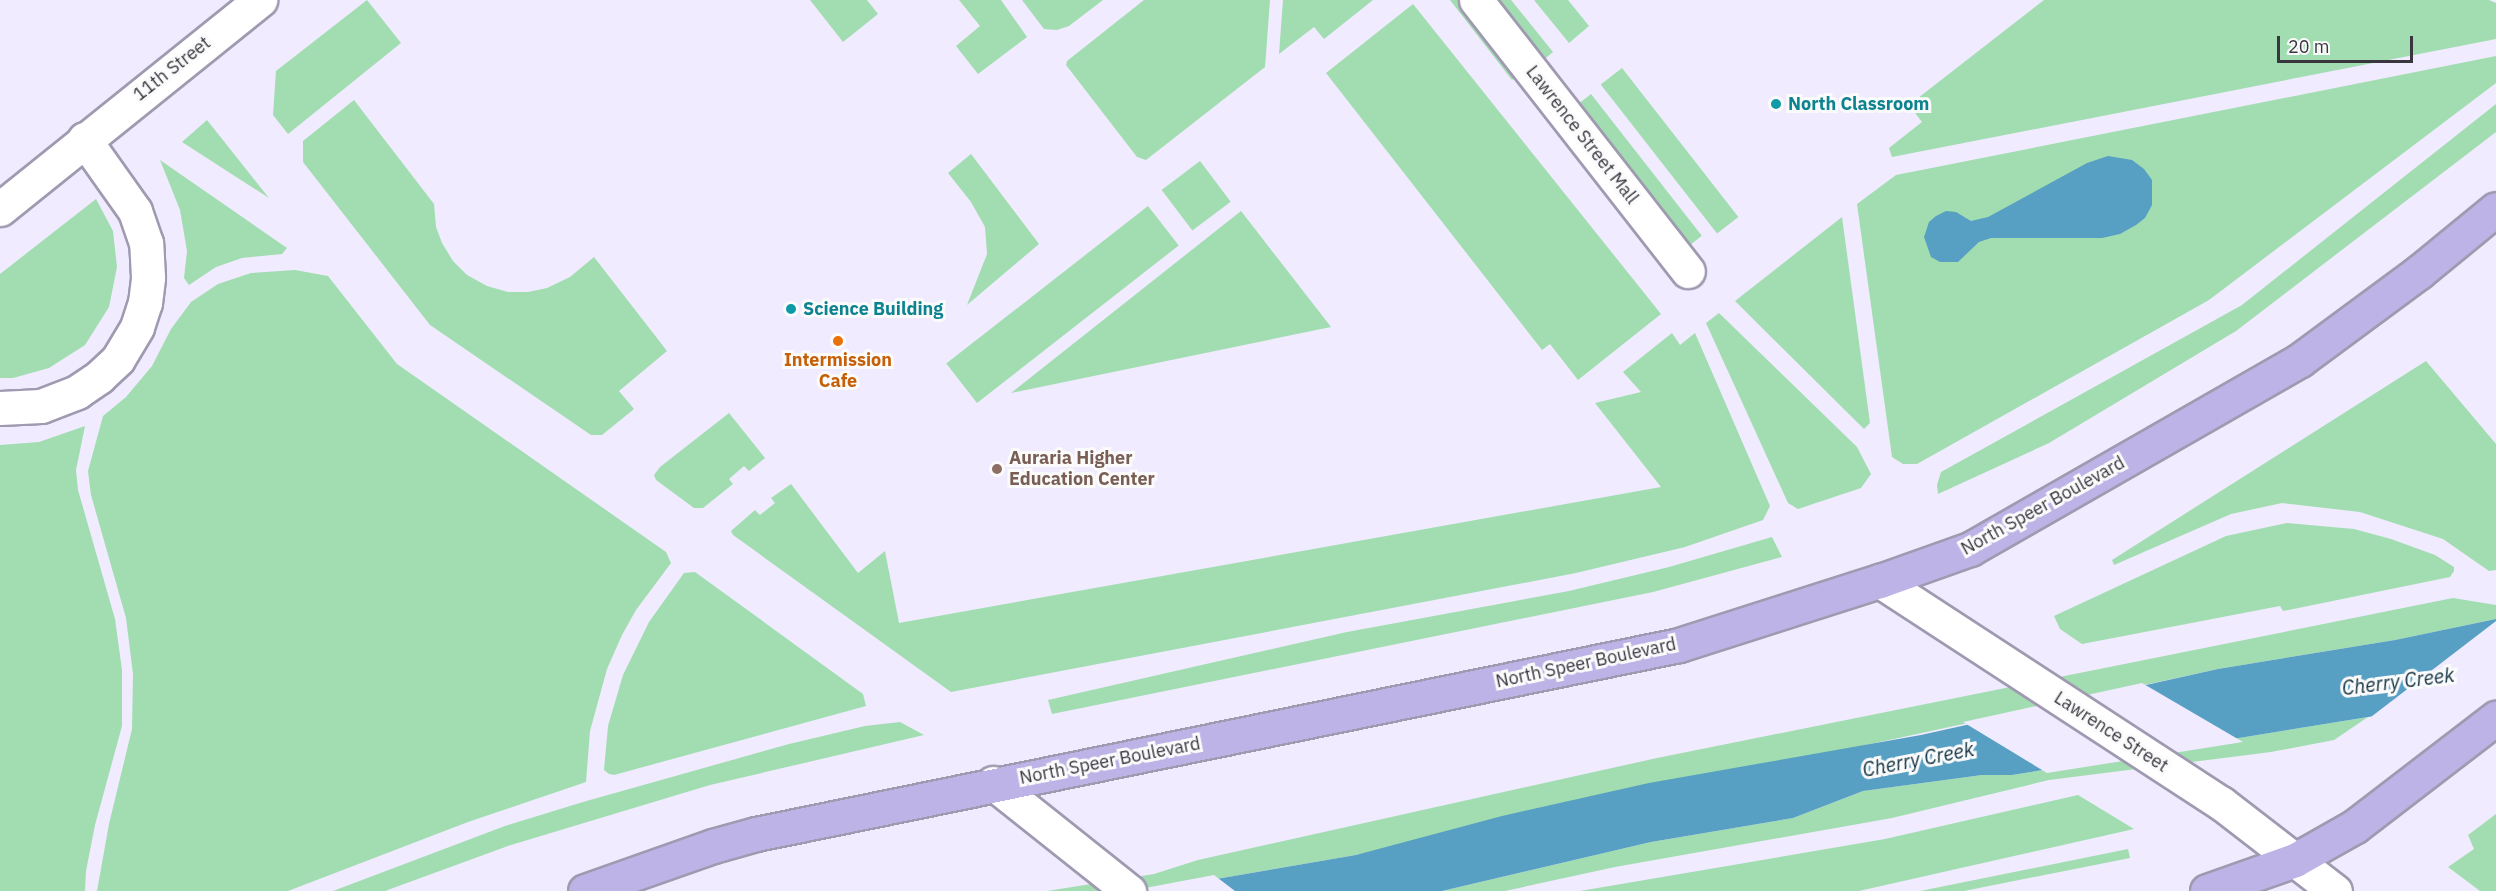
<!DOCTYPE html>
<html>
<head>
<meta charset="utf-8">
<style>
	body { margin:0 }
	#map { position:relative; width:2496px; height:891px; overflow:hidden; background:#f0ebfe; font-family:"IBM Plex Sans",sans-serif }
	div>[style] { position:absolute }
	.green>* { inset:0; background:#a1ddb1; transform-origin:0 0 }
	.water>* { inset:0; background:#579fc3 }
	.pier>* { inset:0; background:#f0ebfe }
	.roads { filter:drop-shadow(2px 0 #9f9ab0) drop-shadow(-2px 0 #9f9ab0) drop-shadow(0 2px #9f9ab0) drop-shadow(0 -2px #9f9ab0) }
	.pedestrian>* { height:33px; margin:-16.5px; padding:0 16.5px; transform-origin:16.5px; border-radius:16.5px; background:#fff }
	.minor>* { height:33px; margin:-16.5px; padding:0 16.5px; transform-origin:16.5px; border-radius:16.5px; background:#fff }
	.tertiary>* { height:33px; margin:-16.5px; padding:0 16.5px; transform-origin:16.5px; border-radius:16.5px; background:#fff }
	.primary>* { height:33px; margin:-16.5px; padding:0 16.5px; transform-origin:16.5px; border-radius:16.5px; background:#beb3e6 }
	.dots>* { width:16px; height:16px; translate:-50% -50%; box-sizing:border-box; border:3px solid #fbfbfb; border-radius:50% }
	span { translate:-50% -50%; white-space:nowrap; text-align:center; line-height:1.15; -webkit-text-stroke:6px #fbfbfb; paint-order:stroke }
	.street-label { font-size:18px; color:#393640 }
	.culture-label { font-size:18px; color:#0d838f; font-weight:700 }
	.left { translate:0 -50%; text-align:left }
	.food-label { font-size:18px; color:#c56008; font-weight:700 }
	.education-label { font-size:18px; color:#785e54; font-weight:700 }
	.water-label { font-size:20px; color:#123343; font-style:italic }
	.scale { position:absolute; left:2277px; top:36px; width:136px; height:27px; box-sizing:border-box; border:3px solid #393640; border-top:0; padding-left:8px; font-size:18px; line-height:21px; white-space:nowrap; color:#393640; -webkit-text-stroke:4px #fbfbfb; paint-order:stroke }
</style>
</head>
<body>
<div id="map">
	<div class="green">
		<i style="clip-path:polygon(367px 0,401px 43px,288px 134px,273px 115px,276px 71px)"></i>
		<i style="clip-path:polygon(810px 0,867px 0,878px 14px,843px 42px)"></i>
		<i style="clip-path:polygon(959px 0,1001px 0,1027px 37px,978px 74px,956px 46px,980px 26px)"></i>
		<i style="clip-path:polygon(1022px 0,1103px 0,1069px 26px,1057px 30px,1044px 29px)"></i>
		<i style="clip-path:polygon(1144px 0,1270px 0,1265px 67px,1146px 160px,1137px 157px,1066px 65px,1067px 61px)"></i>
		<i style="clip-path:polygon(1283px 0,1373px 0,1324px 39px,1314px 27px,1279px 54px)"></i>
		<i style="clip-path:polygon(1450px 0,1466px 0,1523px 72px,1512px 80px)"></i>
		<i style="clip-path:polygon(1489px 0,1511px 0,1553px 52px,1540px 63px)"></i>
		<i style="clip-path:polygon(1534px 0,1568px 0,1589px 26px,1569px 43px)"></i>
		<i style="clip-path:polygon(2044px 0,2489px 0,2496px 3px,2496px 39px,1892px 157px,1889px 148px,1922px 122px,1909px 105px)"></i>
		<i style="clip-path:polygon(1413px 4px,1661px 314px,1578px 380px,1550px 344px,1542px 350px,1326px 73px)"></i>
		<i style="clip-path:polygon(2496px 56px,2496px 83px,2209px 300px,1917px 464px,1903px 464px,1892px 457px,1857px 204px,1896px 175px)"></i>
		<i style="left:1622px;top:68px;width:189px;height:27px;rotate:52deg"></i>
		<i style="left:1591px;top:94px;width:180px;height:21px;rotate:52deg"></i>
		<i style="clip-path:polygon(354px 100px,434px 204px,436px 227px,442px 243px,453px 261px,467px 275px,487px 286px,508px 292px,528px 292px,547px 288px,570px 277px,594px 257px,667px 351px,619px 391px,634px 409px,602px 435px,591px 435px,430px 325px,303px 162px,303px 141px)"></i>
		<i style="clip-path:polygon(2496px 104px,2496px 132px,2236px 331px,2049px 443px,1938px 494px,1937px 485px,1941px 472px,2242px 305px)"></i>
		<i style="clip-path:polygon(207px 120px,269px 198px,182px 142px)"></i>
		<i style="clip-path:polygon(1566px 126px,1664px 257px,1658px 262px,1556px 133px)"></i>
		<i style="clip-path:polygon(971px 154px,1039px 244px,967px 305px,987px 254px,985px 227px,971px 202px,948px 173px)"></i>
		<i style="clip-path:polygon(160px 160px,287px 248px,282px 254px,242px 258px,216px 267px,189px 285px,184px 278px,187px 251px,180px 210px)"></i>
		<i style="left:1200px;top:161px;width:51px;height:48px;rotate:53deg"></i>
		<i style="clip-path:polygon(96px 199px,113px 231px,117px 267px,109px 307px,85px 345px,49px 368px,13px 378px,0 378px,0 274px)"></i>
		<i style="left:1148px;top:206px;width:50px;height:256px;rotate:52deg"></i>
		<i style="clip-path:polygon(1241px 211px,1331px 327px,1011px 393px)"></i>
		<i style="clip-path:polygon(1842px 217px,1870px 423px,1864px 429px,1735px 301px)"></i>
		<i style="clip-path:polygon(295px 270px,328px 276px,397px 364px,666px 552px,671px 563px,636px 610px,622px 635px,607px 669px,590px 731px,586px 782px,468px 822px,288px 891px,97px 891px,109px 824px,132px 729px,133px 674px,126px 618px,91px 495px,88px 471px,103px 416px,126px 397px,152px 366px,171px 329px,191px 302px,218px 284px,251px 273px)"></i>
		<i style="clip-path:polygon(1719px 313px,1857px 447px,1871px 474px,1861px 488px,1798px 509px,1788px 503px,1706px 323px)"></i>
		<i style="clip-path:polygon(1672px 333px,1680px 345px,1695px 333px,1770px 506px,1763px 520px,1685px 547px,1576px 573px,951px 692px,733px 535px,731px 531px,755px 510px,760px 515px,775px 503px,771px 498px,791px 484px,858px 573px,885px 551px,899px 623px,1661px 487px,1595px 403px,1641px 392px,1623px 372px)"></i>
		<i style="clip-path:polygon(2426px 361px,2496px 444px,2496px 570px,2489px 571px,2443px 539px,2360px 512px,2282px 503px,2231px 514px,2114px 565px,2112px 560px)"></i>
		<i style="clip-path:polygon(729px 413px,765px 458px,749px 471px,744px 466px,729px 479px,733px 484px,703px 508px,694px 508px,656px 480px,654px 475px,660px 467px)"></i>
		<i style="clip-path:polygon(85px 426px,76px 470px,78px 490px,115px 619px,122px 670px,122px 726px,95px 825px,86px 871px,85px 891px,0 891px,0 445px,39px 442px)"></i>
		<i style="clip-path:polygon(2287px 523px,2354px 529px,2391px 539px,2435px 555px,2454px 567px,2454px 571px,2450px 577px,2283px 611px,2280px 606px,2082px 644px,2060px 629px,2054px 616px,2226px 536px)"></i>
		<i style="clip-path:polygon(1772px 537px,1782px 557px,1653px 592px,1052px 714px,1048px 700px,1347px 632px,1569px 591px,1669px 567px)"></i>
		<i style="clip-path:polygon(695px 572px,863px 694px,866px 706px,614px 775px,609px 774px,604px 770px,608px 726px,623px 675px,649px 622px,684px 573px)"></i>
		<i style="clip-path:polygon(2453px 598px,2496px 605px,2496px 619px,2395px 640px,2218px 669px,1356px 855px,1146px 891px,1047px 891px,1154px 874px,1198px 860px,1657px 758px)"></i>
		<i style="clip-path:polygon(2368px 717px,2334px 740px,2271px 752px,2049px 780px,1892px 818px,1615px 867px,1505px 891px,1442px 891px,1651px 842px,1793px 818px,1863px 791px,1982px 775px,2012px 775px)"></i>
		<i style="clip-path:polygon(900px 722px,924px 735px,710px 785px,511px 845px,385px 891px,333px 891px,505px 826px,583px 802px,789px 744px,865px 726px)"></i>
		<i style="clip-path:polygon(2078px 795px,2134px 829px,1859px 891px,1580px 891px,1885px 839px)"></i>
		<i style="clip-path:polygon(2496px 814px,2496px 891px,2480px 891px,2448px 867px,2474px 849px,2468px 835px)"></i>
		<i style="clip-path:polygon(2128px 849px,2130px 858px,1964px 891px,1920px 891px)"></i>
	</div>
	<div class="water">
		<i style="clip-path:polygon(2108px 156px,2132px 160px,2144px 169px,2152px 180px,2152px 205px,2145px 218px,2136px 225px,2120px 234px,2102px 238px,1991px 238px,1979px 242px,1958px 262px,1940px 262px,1931px 257px,1924px 237px,1929px 222px,1936px 216px,1946px 211px,1956px 212px,1971px 221px,1988px 217px,2087px 163px)"></i>
		<i style="clip-path:polygon(2496px 619px,2496px 701px,2368px 717px,2012px 775px,1982px 775px,1863px 791px,1793px 818px,1651px 842px,1442px 891px,1146px 891px,1356px 855px,1502px 816px,1649px 783px,1921px 735px,2218px 669px,2395px 640px)"></i>
	</div>
	<div class="pier">
		<i style="clip-path:polygon(2496px 621px,2496px 704px,2367px 720px)"></i>
		<i style="clip-path:polygon(2142px 683px,2243px 742px,2047px 773px,1963px 722px)"></i>
		<i style="clip-path:polygon(1214px 875px,1235px 891px,1143px 891px,1145px 888px)"></i>
	</div>
	<div class="roads">
		<div class="pedestrian">
			<i style="left:1476px;top:0;width:344px;rotate:52deg"></i>
		</div>
		<div class="minor">
			<i style="left:0;top:209px;width:334px;rotate:-38.8deg"></i>
			<i style="left:0;top:408px;width:41px;rotate:-2.8deg"></i>
			<i style="left:41px;top:406px;width:39px;rotate:-21deg"></i>
			<i style="left:77px;top:392px;width:27px;rotate:-34deg"></i>
			<i style="left:99px;top:377px;width:26px;rotate:-43deg"></i>
			<i style="left:118px;top:359px;width:37px;rotate:-59deg"></i>
			<i style="left:137px;top:327px;width:25px;rotate:-72deg"></i>
			<i style="left:145px;top:303px;width:26px;rotate:-83deg"></i>
			<i style="left:148px;top:277px;width:34px;rotate:-93deg"></i>
			<i style="left:146px;top:243px;width:34px;rotate:-109deg"></i>
			<i style="left:135px;top:211px;width:88px;rotate:-125.3deg"></i>
		</div>
		<div class="tertiary">
			<i style="left:1880px;top:581px;width:407px;rotate:33.1deg"></i>
			<i style="left:2221px;top:803px;width:144px;rotate:37.7deg"></i>
			<i style="left:993px;top:783px;width:174px;rotate:38.5deg"></i>
		</div>
		<div class="primary">
			<i style="left:585px;top:891px;width:136px;rotate:-19.4deg"></i>
			<i style="left:713px;top:846px;width:45px;rotate:-15.6deg"></i>
			<i style="left:756px;top:834px;width:942px;rotate:-11.57deg"></i>
			<i style="left:1679px;top:645px;width:211px;rotate:-17.7deg"></i>
			<i style="left:1880px;top:581px;width:96px;rotate:-19.6deg"></i>
			<i style="left:1970px;top:549px;width:380px;rotate:-29.8deg"></i>
			<i style="left:2300px;top:360px;width:148px;rotate:-36.5deg"></i>
			<i style="left:2419px;top:272px;width:99px;rotate:-39.3deg"></i>
			<i style="left:2207px;top:891px;width:93px;rotate:-19.4deg"></i>
			<i style="left:2295px;top:860px;width:69px;rotate:-29.5deg"></i>
			<i style="left:2355px;top:826px;width:178px;rotate:-37.5deg"></i>
		</div>
	</div>
	<div class="dots">
		<i style="left:1776px;top:104px;background:#0f9aa8"></i>
		<i style="left:791px;top:309px;background:#0f9aa8"></i>
		<i style="left:838px;top:341px;background:#e8710a"></i>
		<i style="left:997px;top:469px;background:#8d6e63"></i>
	</div>
	<div class="street-label">
		<span style="left:172px;top:69px;rotate:-38deg">11th Street</span>
		<span style="left:1582px;top:135px;rotate:52deg">Lawrence Street Mall</span>
		<span style="left:2043px;top:506px;rotate:-29deg">North Speer Boulevard</span>
		<span style="left:1586px;top:663px;rotate:-12deg">North Speer Boulevard</span>
		<span style="left:2111px;top:732px;rotate:33deg">Lawrence Street</span>
		<span style="left:1110px;top:761px;rotate:-11deg">North Speer Boulevard</span>
	</div>
	<div class="culture-label">
		<span class="left" style="left:1788px;top:104px">North Classroom</span>
		<span class="left" style="left:803px;top:309px">Science Building</span>
	</div>
	<div class="food-label">
		<span style="left:838px;top:371px">Intermission<br>Cafe</span>
	</div>
	<div class="education-label">
		<span class="left" style="left:1009px;top:469px">Auraria Higher<br>Education Center</span>
	</div>
	<div class="water-label">
		<span style="left:2398px;top:681px;rotate:-7deg">Cherry Creek</span>
		<span style="left:1918px;top:759px;rotate:-11deg">Cherry Creek</span>
	</div>
	<div class="scale">20 m</div>
</div>
</body>
</html>
